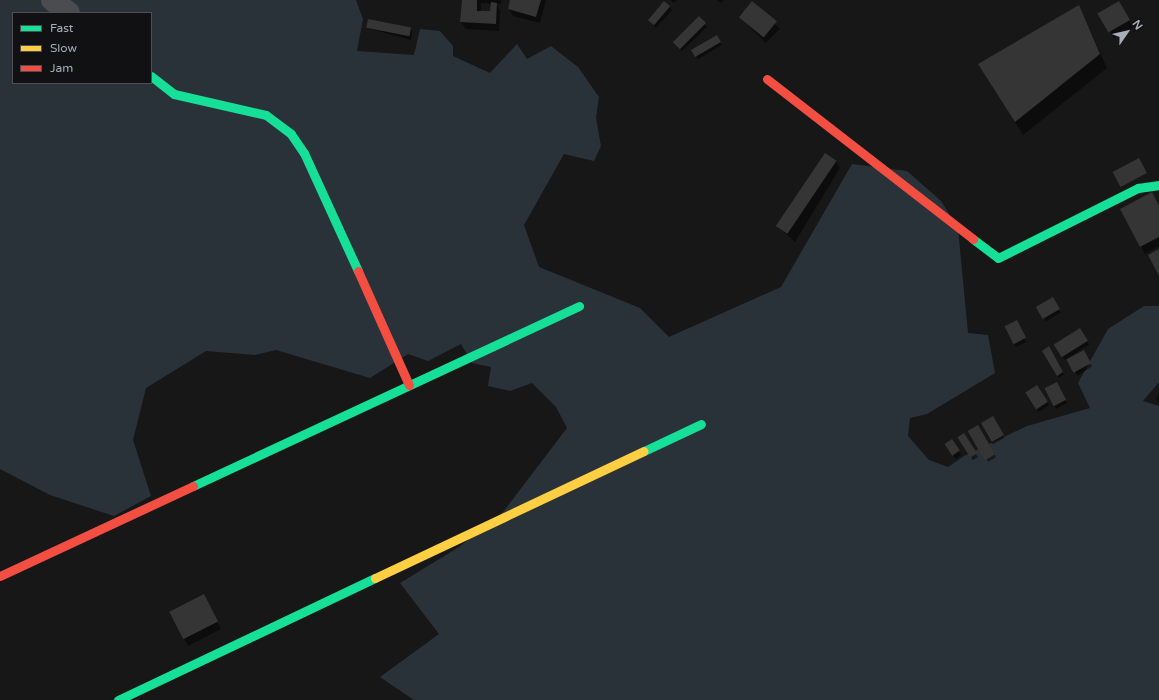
<!DOCTYPE html>
<html>
<head>
<meta charset="utf-8">
<style>
	body { margin:0 }
	#map { position:relative; width:1159px; height:700px; overflow:hidden; background:#171717; font-family:"Varela Round",sans-serif }
	div>[style] { position:absolute }
	.water>* { inset:0; background:#2a3239 }
	.shadow>* { inset:0; background:#0007; transform-origin:0 0 }
	.building>* { inset:0; background:#353536; transform-origin:0 0 }
	.street>* { height:22px; margin:-11px; padding:0 11px; transform-origin:11px; border-radius:11px; background:#4b4c50 }
	.fast>* { height:9px; margin:-4.5px; padding:0 4.5px; transform-origin:4.5px; border-radius:4.5px; background:#16e098 }
	.slow>* { height:9px; margin:-4.5px; padding:0 4.5px; transform-origin:4.5px; border-radius:4.5px; background:#ffcf43 }
	.jam>* { height:9px; margin:-4.5px; padding:0 4.5px; transform-origin:4.5px; border-radius:4.5px; background:#f24e42 }
	span { translate:-50% -50%; white-space:nowrap; text-align:center; line-height:1.15; -webkit-text-stroke:3px #111113; paint-order:stroke }
	.legend { position:absolute; left:12px; top:12px; width:140px; height:72px; box-sizing:border-box; background:#111113; border:1px solid #4d4f55; margin:0; padding:5px 7px; list-style:none; font-size:12px; color:#a8adb8 }
	.legend li { display:flex; align-items:center; gap:8px; height:20px }
	.legend b { width:20px; border:1px solid #4d4f55 }
	.north { position:absolute; left:1107px; top:12px; width:40px; height:40px; -webkit-text-stroke:3px #111113; paint-order:stroke; rotate:56deg; font-size:11px; font-weight:700; line-height:16px; text-align:center; color:#a8adb8 }
	.north::after { content:''; display:block; margin:auto; width:14px; height:18px; background:#a8adb8; clip-path:polygon(50% 0,100% 100%,50% 72%,0 100%) }
</style>
</head>
<body>
<div id="map">
	<div class="water">
		<i style="clip-path:polygon(evenodd,0 0,356px 0,363px 19px,357px 51px,414px 55px,420px 29px,440px 31px,453px 46px,453px 56px,490px 73px,517px 44px,527px 59px,551px 46px,578px 67px,599px 97px,596px 118px,601px 146px,594px 161px,564px 154px,524px 225px,539px 267px,640px 308px,669px 337px,781px 287px,852px 164px,907px 171px,941px 201px,958px 228px,968px 333px,988px 335px,995px 373px,927px 414px,910px 418px,908px 436px,929px 460px,948px 467px,964px 456px,1027px 426px,1090px 408px,1078px 383px,1108px 329px,1144px 306px,1159px 306px,1159px 382px,1143px 401px,1159px 406px,1159px 700px,414px 700px,380px 677px,439px 634px,400px 583px,459px 547px,503px 512px,567px 428px,556px 407px,532px 383px,510px 391px,488px 386px,491px 367px,472px 363px,461px 344px,428px 361px,408px 354px,370px 378px,276px 350px,255px 355px,206px 351px,146px 388px,133px 440px,151px 496px,114px 516px,50px 495px,0 469px,0 0,13px 13px,151px 13px,151px 83px,13px 83px,13px 13px)"></i>
	</div>
	<div class="shadow">
		<i style="clip-path:polygon(evenodd,463px 0,501px 0,501px 4px,497px 4px,500px 11px,499px 31px,466px 29px,461px 22px,463px 0,481px 3px,492px 4px,491px 12px,481px 12px,481px 3px)"></i>
		<i style="clip-path:polygon(511px 0,546px 0,540px 23px,513px 16px,509px 9px)"></i>
		<i style="clip-path:polygon(671px 0,677px 0,673px 3px)"></i>
		<i style="clip-path:polygon(717px 0,724px 0,721px 3px)"></i>
		<i style="clip-path:polygon(664px 2px,672px 10px,656px 28px,649px 20px)"></i>
		<i style="left:753px;top:2px;width:38px;height:20px;rotate:45deg"></i>
		<i style="left:1119px;top:2px;width:29px;height:22px;rotate:61deg"></i>
		<i style="clip-path:polygon(1079px 6px,1107px 68px,1023px 135px,988px 78px)"></i>
		<i style="clip-path:polygon(699px 17px,707px 27px,682px 51px,675px 44px)"></i>
		<i style="clip-path:polygon(367px 28px,411px 28px,412px 32px,411px 40px)"></i>
		<i style="left:717px;top:37px;width:9px;height:28px;rotate:58deg"></i>
		<i style="clip-path:polygon(836px 161px,840px 168px,795px 242px,780px 228px)"></i>
		<i style="clip-path:polygon(1159px 207px,1159px 246px,1145px 254px,1122px 210px)"></i>
		<i style="left:1052px;top:298px;width:17px;height:17px;rotate:59deg"></i>
		<i style="clip-path:polygon(1018px 325px,1026px 342px,1016px 347px,1014px 344px)"></i>
		<i style="left:1080px;top:330px;width:17px;height:29px;rotate:57deg"></i>
		<i style="left:1048px;top:348px;width:31px;height:6px;rotate:59deg"></i>
		<i style="left:1083px;top:352px;width:17px;height:17px;rotate:57deg"></i>
		<i style="clip-path:polygon(1059px 386px,1067px 403px,1056px 409px,1046px 389px)"></i>
		<i style="clip-path:polygon(1159px 394px,1159px 403px,1156px 398px)"></i>
		<i style="clip-path:polygon(1028px 397px,1048px 402px,1049px 405px,1039px 412px)"></i>
		<i style="left:993px;top:418px;width:23px;height:13px;rotate:61deg"></i>
		<i style="left:978px;top:426px;width:36px;height:9px;rotate:60deg"></i>
		<i style="left:964px;top:434px;width:27px;height:6px;rotate:59deg"></i>
		<i style="left:952px;top:441px;width:17px;height:7px;rotate:57deg"></i>
		<i style="clip-path:polygon(208px 603px,221px 629px,188px 646px,170px 613px)"></i>
	</div>
	<div class="building">
		<i style="clip-path:polygon(462px 0,477px 0,477px 11px,490px 11px,491px 2px,497px 3px,496px 24px,460px 22px)"></i>
		<i style="clip-path:polygon(510px 0,541px 0,536px 17px,508px 9px)"></i>
		<i style="left:664px;top:1px;width:8px;height:25px;rotate:40deg"></i>
		<i style="left:752px;top:1px;width:32px;height:21px;rotate:39deg"></i>
		<i style="left:1119px;top:1px;width:22px;height:25px;rotate:60deg"></i>
		<i style="clip-path:polygon(1079px 5px,1100px 54px,1015px 122px,978px 64px)"></i>
		<i style="left:699px;top:16px;width:10px;height:37px;rotate:45deg"></i>
		<i style="left:368px;top:19px;width:44px;height:9px;rotate:11deg"></i>
		<i style="left:717px;top:35px;width:8px;height:30px;rotate:60deg"></i>
		<i style="left:825px;top:153px;width:14px;height:88px;rotate:34deg"></i>
		<i style="left:1139px;top:158px;width:17px;height:30px;rotate:62deg"></i>
		<i style="clip-path:polygon(1152px 192px,1159px 206px,1159px 237px,1140px 247px,1120px 209px)"></i>
		<i style="clip-path:polygon(1159px 249px,1159px 276px,1148px 255px)"></i>
		<i style="left:1053px;top:297px;width:14px;height:20px;rotate:60deg"></i>
		<i style="left:1017px;top:320px;width:20px;height:14px;rotate:63deg"></i>
		<i style="left:1080px;top:328px;width:15px;height:31px;rotate:58deg"></i>
		<i style="clip-path:polygon(1049px 346px,1063px 372px,1057px 376px,1042px 351px)"></i>
		<i style="left:1084px;top:350px;width:15px;height:20px;rotate:62deg"></i>
		<i style="left:1057px;top:382px;width:20px;height:14px;rotate:63deg"></i>
		<i style="left:1037px;top:385px;width:20px;height:14px;rotate:57deg"></i>
		<i style="left:993px;top:416px;width:22px;height:14px;rotate:60deg"></i>
		<i style="left:978px;top:425px;width:34px;height:12px;rotate:60deg"></i>
		<i style="left:964px;top:433px;width:24px;height:8px;rotate:57deg"></i>
		<i style="left:952px;top:439px;width:14px;height:9px;rotate:56deg"></i>
		<i style="left:204px;top:594px;width:31px;height:39px;rotate:63deg"></i>
	</div>
	<div class="street">
		<i style="left:52px;top:0;width:21px;rotate:37deg"></i>
	</div>
	<div class="fast">
		<i style="left:151px;top:76px;width:29px;rotate:38deg"></i>
		<i style="left:174px;top:94px;width:94px;rotate:12.9deg"></i>
		<i style="left:266px;top:115px;width:31px;rotate:37deg"></i>
		<i style="left:291px;top:134px;width:23px;rotate:56deg"></i>
		<i style="left:304px;top:153px;width:130px;rotate:65.4deg"></i>
		<i style="left:973px;top:239px;width:31px;rotate:37deg"></i>
		<i style="left:998px;top:258px;width:157px;rotate:-26.6deg"></i>
		<i style="left:1138px;top:188px;width:21px;rotate:-8deg"></i>
		<i style="left:644px;top:451px;width:63px;rotate:-25.3deg"></i>
		<i style="left:193px;top:486px;width:426px;rotate:-25deg"></i>
		<i style="left:118px;top:700px;width:284px;rotate:-25.4deg"></i>
	</div>
	<div class="slow">
		<i style="left:375px;top:578px;width:297px;rotate:-25.3deg"></i>
	</div>
	<div class="jam">
		<i style="left:767px;top:79px;width:261px;rotate:37.8deg"></i>
		<i style="left:358px;top:271px;width:125px;rotate:65.9deg"></i>
		<i style="left:0;top:576px;width:213px;rotate:-25deg"></i>
	</div>
	<ul class="legend">
	<li><b style="height:5px;background:#16e098"></b>Fast</li>
	<li><b style="height:5px;background:#ffcf43"></b>Slow</li>
	<li><b style="height:5px;background:#f24e42"></b>Jam</li>
	</ul>
	<div class="north">N</div>
</div>
</body>
</html>
